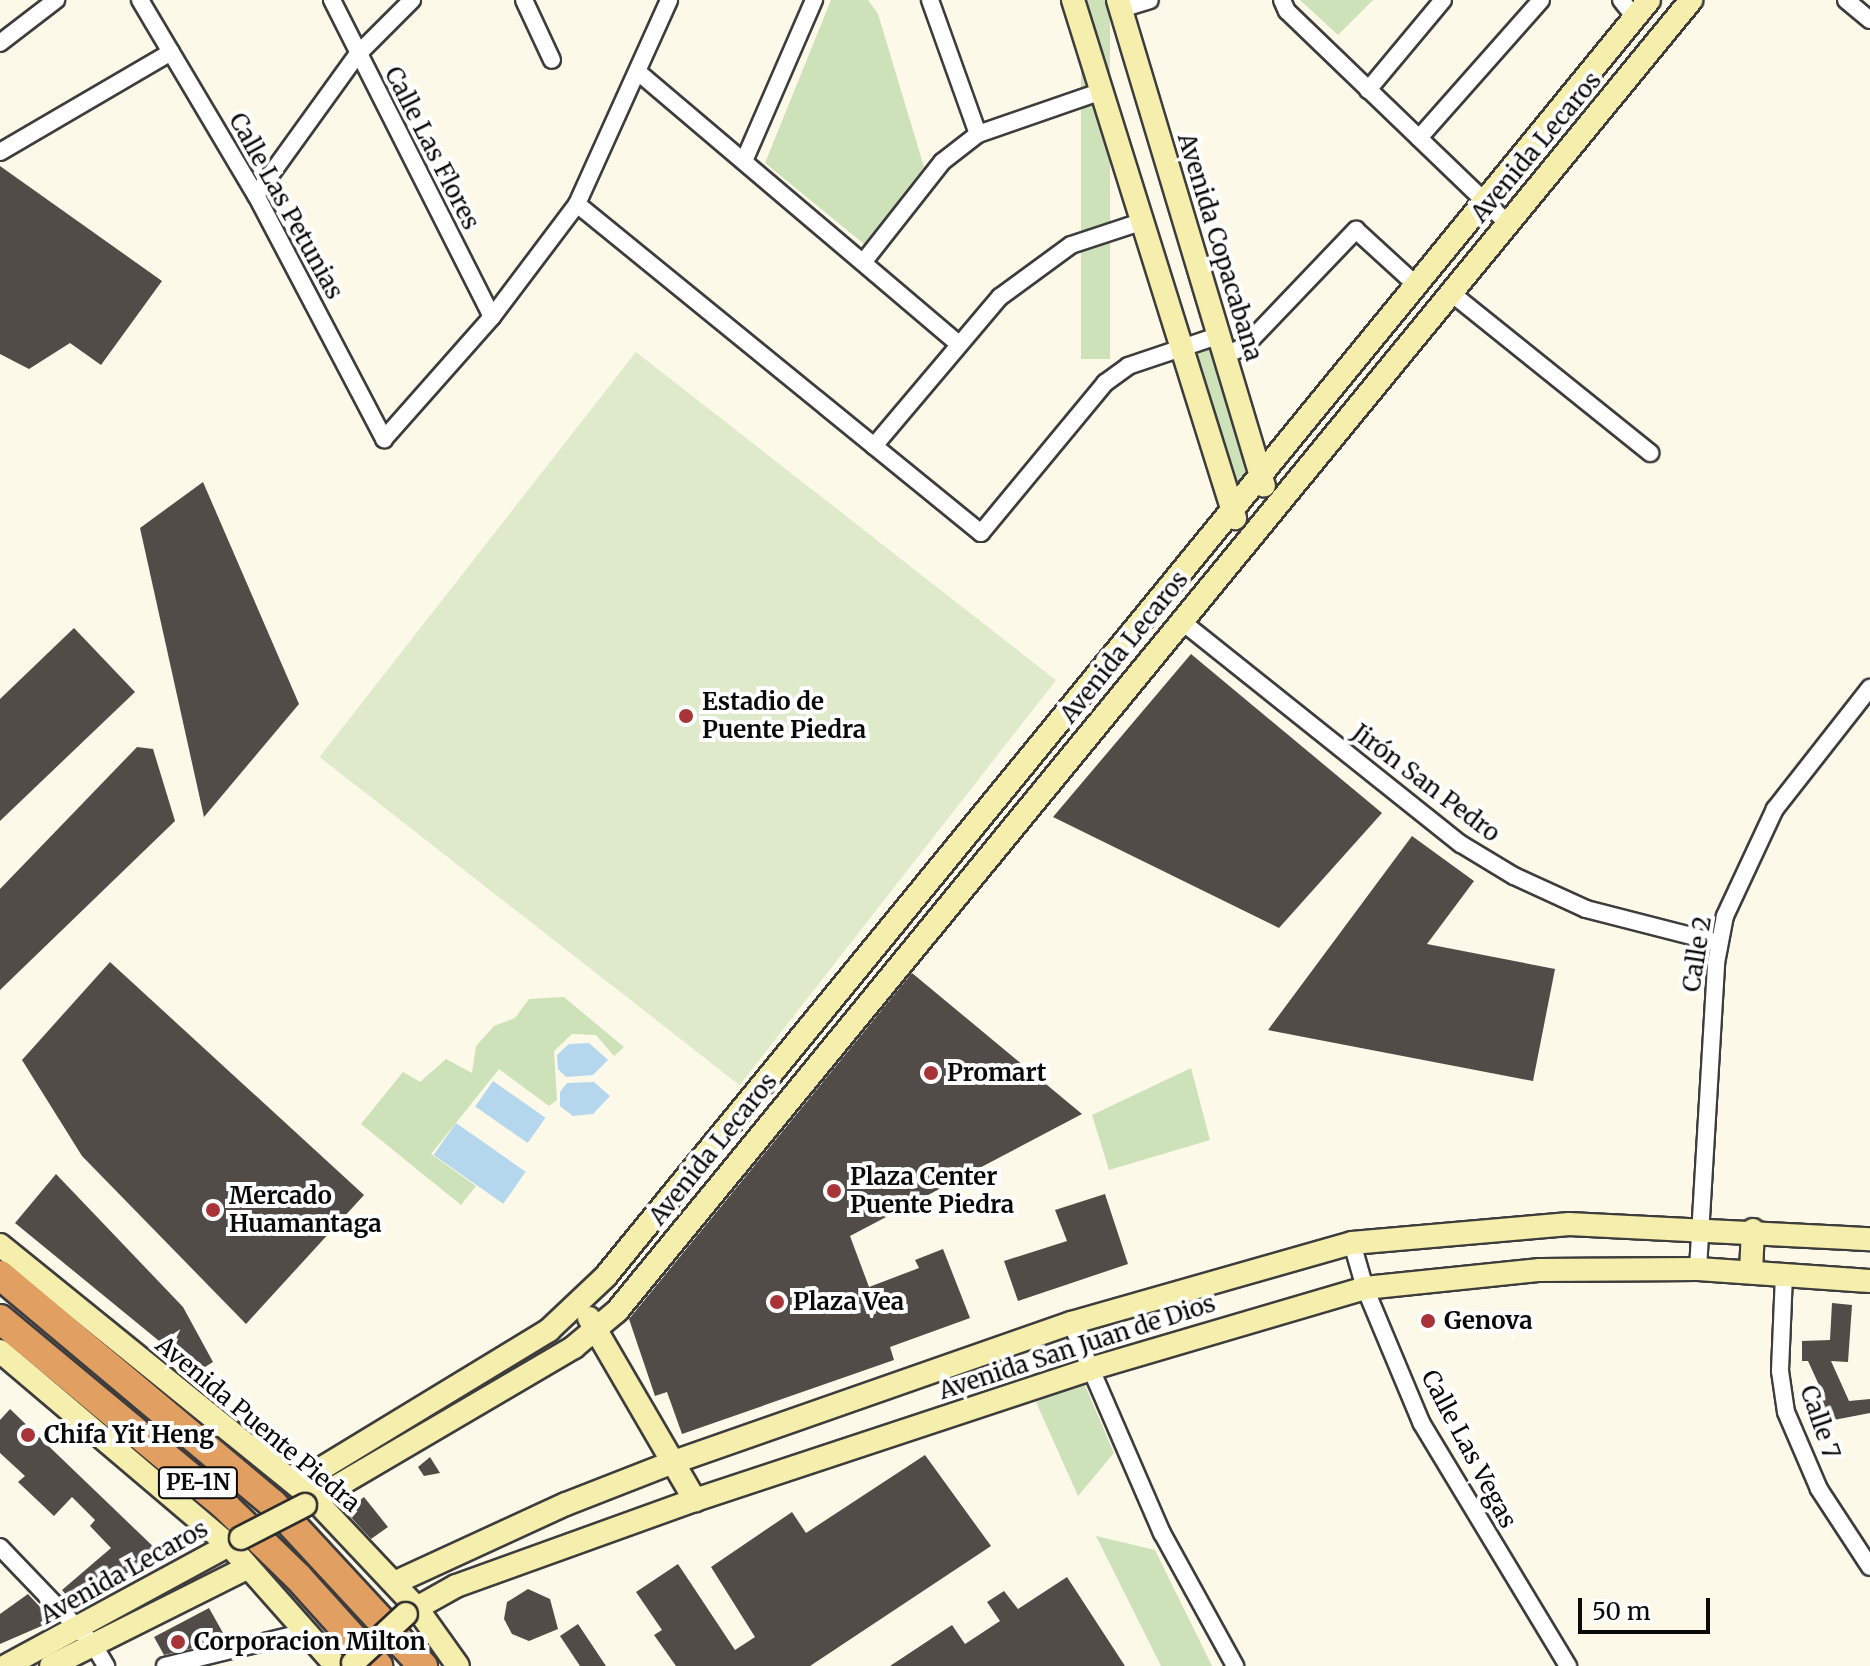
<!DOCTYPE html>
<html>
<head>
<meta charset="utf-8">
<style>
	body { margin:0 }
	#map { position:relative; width:1870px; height:1666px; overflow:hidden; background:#fcf9e9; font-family:Merriweather,serif }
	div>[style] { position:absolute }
	.green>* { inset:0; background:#cde2b8; transform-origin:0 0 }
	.pitch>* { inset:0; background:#deeac9; transform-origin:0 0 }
	.water>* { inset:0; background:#b4d7ed; transform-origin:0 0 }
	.building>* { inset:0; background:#514c48 }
	.roads { filter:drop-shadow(2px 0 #3d3d3d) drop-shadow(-2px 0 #3d3d3d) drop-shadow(0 2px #3d3d3d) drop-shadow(0 -2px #3d3d3d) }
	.street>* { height:16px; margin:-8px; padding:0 8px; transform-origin:8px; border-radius:8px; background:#fff }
	.secondary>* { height:22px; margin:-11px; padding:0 11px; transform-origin:11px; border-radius:11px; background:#f5eeac }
	.highway>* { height:28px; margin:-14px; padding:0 14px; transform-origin:14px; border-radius:14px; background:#e29f62 }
	.bridges { filter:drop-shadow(2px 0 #2c2c2c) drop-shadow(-2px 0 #2c2c2c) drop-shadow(0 2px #2c2c2c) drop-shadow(0 -2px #2c2c2c) }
	.secondary-bridge>* { height:22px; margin:-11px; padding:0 11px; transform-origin:11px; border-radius:11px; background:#f5eeac }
	.dots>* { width:22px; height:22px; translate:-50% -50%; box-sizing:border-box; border:4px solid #fff; border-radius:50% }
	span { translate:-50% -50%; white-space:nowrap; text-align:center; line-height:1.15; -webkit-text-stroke:8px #fff; paint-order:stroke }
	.shield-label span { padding:2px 6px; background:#fff; border:2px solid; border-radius:6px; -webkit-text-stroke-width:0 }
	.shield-label { font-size:22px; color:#0a0a0a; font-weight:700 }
	.street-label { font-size:24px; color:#0a0a0a }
	.poi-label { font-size:24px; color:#0a0a0a; font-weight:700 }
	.left { translate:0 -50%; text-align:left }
	.scale { position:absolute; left:1578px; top:1598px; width:132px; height:36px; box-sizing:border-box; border:4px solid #0a0a0a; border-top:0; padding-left:10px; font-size:24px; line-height:28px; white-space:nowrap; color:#0a0a0a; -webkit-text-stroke:6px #fff; paint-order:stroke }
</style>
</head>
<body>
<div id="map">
	<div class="green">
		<i style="clip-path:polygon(831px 0,868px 0,878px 14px,924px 167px,864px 244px,765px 163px)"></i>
		<i style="left:1081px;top:0;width:29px;height:359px"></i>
		<i style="clip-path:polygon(1300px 0,1373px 0,1338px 35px)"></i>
		<i style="clip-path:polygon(1218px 340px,1256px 475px,1233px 504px,1188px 350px)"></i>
		<i style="clip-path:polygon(564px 997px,624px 1047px,614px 1056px,596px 1035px,572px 1034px,554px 1051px,557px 1100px,549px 1106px,499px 1069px,431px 1154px,476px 1186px,461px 1205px,361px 1124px,403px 1072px,420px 1082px,446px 1059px,472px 1073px,476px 1046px,494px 1026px,515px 1018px,529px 999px)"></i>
		<i style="clip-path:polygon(1191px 1068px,1210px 1140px,1109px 1170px,1092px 1115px)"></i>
		<i style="clip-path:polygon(1084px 1383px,1114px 1453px,1078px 1496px,1036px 1402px)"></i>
		<i style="clip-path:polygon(1096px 1536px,1155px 1550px,1212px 1666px,1161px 1666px)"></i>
	</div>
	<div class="pitch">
		<i style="left:636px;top:352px;width:533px;height:514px;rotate:38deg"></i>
	</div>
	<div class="water">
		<i style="clip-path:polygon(589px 1043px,608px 1060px,593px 1075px,566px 1077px,558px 1069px,557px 1055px,569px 1044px)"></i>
		<i style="left:493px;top:1081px;width:64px;height:31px;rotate:35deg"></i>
		<i style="clip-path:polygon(594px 1082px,610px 1096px,593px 1114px,573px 1116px,560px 1106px,560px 1092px,567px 1083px)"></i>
		<i style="left:456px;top:1123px;width:85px;height:39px;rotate:35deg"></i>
	</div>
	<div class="building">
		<i style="clip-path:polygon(0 166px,162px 281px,101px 365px,70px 343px,29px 369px,0 354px)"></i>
		<i style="clip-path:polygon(203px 482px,299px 704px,204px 817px,140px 528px)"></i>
		<i style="clip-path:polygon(74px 628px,135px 692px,0 821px,0 699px)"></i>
		<i style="clip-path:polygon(1191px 654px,1382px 813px,1279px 928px,1053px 817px)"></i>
		<i style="clip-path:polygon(137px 747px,153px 749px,175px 821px,0 990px,0 889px)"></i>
		<i style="clip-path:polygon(1412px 836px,1474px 881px,1427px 944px,1555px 969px,1533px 1081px,1268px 1030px)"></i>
		<i style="clip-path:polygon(110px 962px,364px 1195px,246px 1324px,82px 1156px,22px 1060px)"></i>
		<i style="clip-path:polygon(912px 973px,1082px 1114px,850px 1236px,869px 1287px,919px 1268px,915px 1260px,943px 1249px,970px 1318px,890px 1347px,894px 1360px,682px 1434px,667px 1392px,655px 1396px,629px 1319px)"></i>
		<i style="clip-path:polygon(56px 1174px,183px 1307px,213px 1362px,197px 1372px,15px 1223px)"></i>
		<i style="clip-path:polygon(1105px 1194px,1128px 1264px,1018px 1301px,1004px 1261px,1067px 1241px,1055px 1210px)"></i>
		<i style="clip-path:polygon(1832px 1303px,1852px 1305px,1848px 1362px,1831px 1361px,1849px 1401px,1870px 1399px,1870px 1413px,1813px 1424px,1807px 1405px,1824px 1396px,1808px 1361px,1802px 1361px,1802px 1341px,1830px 1340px)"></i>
		<i style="clip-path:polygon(10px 1409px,161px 1554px,131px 1570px,79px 1610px,62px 1590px,111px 1548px,90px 1526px,95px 1520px,72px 1497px,54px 1516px,18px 1482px,25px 1476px,0 1453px,0 1420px)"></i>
		<i style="clip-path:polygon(925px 1455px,991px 1546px,810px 1666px,676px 1666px,654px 1635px,662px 1630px,636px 1592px,678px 1564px,735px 1650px,755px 1637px,711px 1567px,792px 1512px,806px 1533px)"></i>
		<i style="clip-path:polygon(430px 1457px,440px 1473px,424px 1476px,418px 1467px)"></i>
		<i style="clip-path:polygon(364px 1497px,388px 1527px,371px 1539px,345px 1511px)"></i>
		<i style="clip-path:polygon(1067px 1577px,1125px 1666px,890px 1666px,952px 1625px,965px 1644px,1000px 1621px,987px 1602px,1004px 1591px,1018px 1609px)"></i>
		<i style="clip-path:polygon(528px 1589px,550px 1599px,558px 1629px,529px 1641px,512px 1634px,504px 1619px,507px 1602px)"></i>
		<i style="clip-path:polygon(28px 1594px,53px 1621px,0 1644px,0 1614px)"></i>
		<i style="clip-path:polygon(209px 1608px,227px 1640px,164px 1655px,154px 1637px)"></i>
		<i style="clip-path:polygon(578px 1624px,606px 1666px,580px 1666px,560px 1636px)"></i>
	</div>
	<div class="roads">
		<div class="street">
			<i style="left:140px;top:0;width:227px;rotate:59.3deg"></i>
			<i style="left:256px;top:195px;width:276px;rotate:62.3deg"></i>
			<i style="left:384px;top:439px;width:163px;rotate:-48.5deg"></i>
			<i style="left:492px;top:317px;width:141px;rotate:-53deg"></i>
			<i style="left:577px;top:204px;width:224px;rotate:-65.7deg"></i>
			<i style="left:332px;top:0;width:355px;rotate:63.2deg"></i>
			<i style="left:524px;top:0;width:66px;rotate:65deg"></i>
			<i style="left:930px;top:0;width:142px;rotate:70.3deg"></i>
			<i style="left:1282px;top:0;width:12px;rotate:66deg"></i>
			<i style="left:1287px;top:11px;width:306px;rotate:43.9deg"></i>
			<i style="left:1621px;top:0;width:22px;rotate:51deg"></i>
			<i style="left:1846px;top:0;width:31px;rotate:40deg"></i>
			<i style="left:1121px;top:9px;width:30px;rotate:-17deg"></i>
			<i style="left:0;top:43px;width:71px;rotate:-37.5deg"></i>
			<i style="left:638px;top:72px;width:421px;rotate:40.3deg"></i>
			<i style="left:1368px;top:90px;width:117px;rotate:-50.2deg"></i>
			<i style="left:1419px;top:138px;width:184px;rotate:-48.5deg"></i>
			<i style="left:0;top:152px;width:198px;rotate:-30.3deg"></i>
			<i style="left:744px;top:161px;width:176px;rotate:-66.5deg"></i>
			<i style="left:256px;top:195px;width:173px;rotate:-54.2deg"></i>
			<i style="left:357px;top:55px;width:78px;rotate:-45deg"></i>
			<i style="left:577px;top:204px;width:521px;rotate:39.16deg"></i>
			<i style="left:981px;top:533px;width:195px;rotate:-50.4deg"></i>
			<i style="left:1105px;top:383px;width:29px;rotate:-36deg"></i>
			<i style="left:1128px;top:366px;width:97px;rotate:-18.6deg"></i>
			<i style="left:865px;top:260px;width:125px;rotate:-51.8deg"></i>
			<i style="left:942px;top:162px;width:46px;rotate:-37.9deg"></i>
			<i style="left:978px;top:134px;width:131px;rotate:-19.1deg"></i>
			<i style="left:1450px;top:292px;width:257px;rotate:38.8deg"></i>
			<i style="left:1226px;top:355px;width:21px;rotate:-25deg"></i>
			<i style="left:1245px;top:346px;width:161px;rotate:-46.3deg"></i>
			<i style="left:1356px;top:230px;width:81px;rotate:42.5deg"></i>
			<i style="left:874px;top:446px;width:195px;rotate:-49.8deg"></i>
			<i style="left:1000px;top:297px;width:88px;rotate:-36.2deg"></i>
			<i style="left:1071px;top:245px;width:77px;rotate:-18.2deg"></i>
			<i style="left:1180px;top:620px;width:359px;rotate:38.6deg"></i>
			<i style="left:1461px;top:844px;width:62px;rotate:31.1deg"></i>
			<i style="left:1514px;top:876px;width:79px;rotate:24.6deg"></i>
			<i style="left:1586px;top:909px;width:136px;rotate:14.4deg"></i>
			<i style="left:1352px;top:1243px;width:47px;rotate:73.9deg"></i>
			<i style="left:1365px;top:1288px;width:147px;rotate:67.3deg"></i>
			<i style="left:1422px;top:1424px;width:283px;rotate:58.9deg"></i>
			<i style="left:1698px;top:1269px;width:307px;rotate:-86.6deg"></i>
			<i style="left:1716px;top:963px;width:48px;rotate:-79.2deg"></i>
			<i style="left:1725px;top:916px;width:118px;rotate:-65deg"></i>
			<i style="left:1775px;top:809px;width:154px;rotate:-51.9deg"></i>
			<i style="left:1784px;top:1275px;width:96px;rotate:92.4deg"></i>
			<i style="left:1780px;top:1371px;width:41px;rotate:81.7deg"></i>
			<i style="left:1786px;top:1412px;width:84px;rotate:66.8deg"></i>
			<i style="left:1819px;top:1489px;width:93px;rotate:56.8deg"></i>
			<i style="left:1071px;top:1323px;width:229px;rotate:66.6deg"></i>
			<i style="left:1162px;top:1533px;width:152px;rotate:61.2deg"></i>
			<i style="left:0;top:1547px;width:134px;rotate:46.2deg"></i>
			<i style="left:93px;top:1644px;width:26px;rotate:59deg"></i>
			<i style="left:165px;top:1666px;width:145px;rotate:-13.6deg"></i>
		</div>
		<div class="secondary">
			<i style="left:1073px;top:0;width:543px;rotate:72.63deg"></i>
			<i style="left:1118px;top:0;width:507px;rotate:73.28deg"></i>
			<i style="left:0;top:1245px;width:405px;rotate:39deg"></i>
			<i style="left:315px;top:1500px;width:147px;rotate:46.7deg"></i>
			<i style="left:416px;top:1607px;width:72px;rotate:54.6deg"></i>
			<i style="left:1751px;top:1272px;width:42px;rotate:-87.3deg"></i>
			<i style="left:589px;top:1318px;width:211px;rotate:59.8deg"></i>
			<i style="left:0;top:1351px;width:300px;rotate:40.3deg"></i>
			<i style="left:229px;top:1545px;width:162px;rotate:48.5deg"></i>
			<i style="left:296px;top:1484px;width:296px;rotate:-31.3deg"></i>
			<i style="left:549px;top:1330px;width:77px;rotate:-43.4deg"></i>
			<i style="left:605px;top:1277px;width:1649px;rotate:-50.73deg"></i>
			<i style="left:305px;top:1505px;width:312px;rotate:-30.4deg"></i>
			<i style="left:574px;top:1347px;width:56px;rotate:-39.9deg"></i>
			<i style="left:617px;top:1311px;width:1695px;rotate:-50.67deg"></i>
			<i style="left:394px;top:1583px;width:189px;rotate:-24.7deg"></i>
			<i style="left:566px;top:1504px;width:116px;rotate:-21.3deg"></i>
			<i style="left:674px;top:1462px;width:421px;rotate:-19.3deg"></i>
			<i style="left:1071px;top:1323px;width:292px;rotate:-15.9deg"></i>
			<i style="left:1352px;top:1243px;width:218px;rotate:-5deg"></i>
			<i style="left:1569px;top:1224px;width:301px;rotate:2.9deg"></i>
			<i style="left:406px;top:1614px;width:57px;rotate:-29.2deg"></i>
			<i style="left:456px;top:1586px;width:254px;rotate:-19.8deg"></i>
			<i style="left:695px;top:1500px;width:416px;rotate:-18.3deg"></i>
			<i style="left:1090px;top:1369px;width:287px;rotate:-16.4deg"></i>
			<i style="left:1365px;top:1288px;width:176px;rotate:-5.9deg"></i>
			<i style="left:1540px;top:1270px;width:158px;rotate:-0.4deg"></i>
			<i style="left:1698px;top:1269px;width:172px;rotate:4deg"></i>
			<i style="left:6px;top:1666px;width:266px;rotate:-28.5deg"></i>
			<i style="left:51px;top:1666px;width:219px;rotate:-26.6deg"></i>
		</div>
		<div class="highway">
			<i style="left:0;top:1275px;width:356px;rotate:40deg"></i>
			<i style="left:273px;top:1504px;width:221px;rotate:47.2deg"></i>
			<i style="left:0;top:1319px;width:293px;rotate:39.7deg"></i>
			<i style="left:225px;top:1506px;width:102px;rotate:44.2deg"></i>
			<i style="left:298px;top:1577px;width:120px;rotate:48deg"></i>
		</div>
	</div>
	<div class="bridges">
		<div class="secondary-bridge">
			<i style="left:241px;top:1538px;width:72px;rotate:-27.3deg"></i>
			<i style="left:353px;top:1663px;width:72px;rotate:-42.8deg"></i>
		</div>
	</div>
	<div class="dots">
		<i style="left:686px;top:716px;background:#a83437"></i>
		<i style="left:931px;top:1073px;background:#a83437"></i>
		<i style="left:834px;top:1191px;background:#a83437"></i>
		<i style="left:213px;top:1210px;background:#a83437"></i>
		<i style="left:777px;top:1302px;background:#a83437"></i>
		<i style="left:1428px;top:1321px;background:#a83437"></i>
		<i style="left:28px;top:1435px;background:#a83437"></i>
		<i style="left:178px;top:1642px;background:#a83437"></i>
	</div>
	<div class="shield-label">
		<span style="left:198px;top:1483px">PE-1N</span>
	</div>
	<div class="street-label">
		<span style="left:1536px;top:147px;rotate:-50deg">Avenida Lecaros</span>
		<span style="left:432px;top:148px;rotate:63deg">Calle Las Flores</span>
		<span style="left:286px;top:206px;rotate:61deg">Calle Las Petunias</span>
		<span style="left:1220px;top:247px;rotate:73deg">Avenida Copacabana</span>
		<span style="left:1124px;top:647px;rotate:-51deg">Avenida Lecaros</span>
		<span style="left:1426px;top:783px;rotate:37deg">Jirón San Pedro</span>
		<span style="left:1697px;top:954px;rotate:-81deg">Calle 2</span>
		<span style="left:713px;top:1149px;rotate:-51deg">Avenida Lecaros</span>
		<span style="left:1077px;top:1347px;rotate:-18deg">Avenida San Juan de Dios</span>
		<span style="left:1820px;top:1422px;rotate:71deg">Calle 7</span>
		<span style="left:258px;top:1424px;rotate:40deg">Avenida Puente Piedra</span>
		<span style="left:1469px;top:1449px;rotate:62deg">Calle Las Vegas</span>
		<span style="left:124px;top:1572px;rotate:-29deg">Avenida Lecaros</span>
	</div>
	<div class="poi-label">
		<span class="left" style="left:702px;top:716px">Estadio de<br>Puente Piedra</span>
		<span class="left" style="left:947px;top:1073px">Promart</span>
		<span class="left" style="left:850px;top:1191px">Plaza Center<br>Puente Piedra</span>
		<span class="left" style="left:229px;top:1210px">Mercado<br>Huamantaga</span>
		<span class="left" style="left:793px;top:1302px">Plaza Vea</span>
		<span class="left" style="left:1444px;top:1321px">Genova</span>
		<span class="left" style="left:44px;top:1435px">Chifa Yit Heng</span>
		<span class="left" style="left:194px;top:1642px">Corporacion Milton</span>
	</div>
	<div class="scale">50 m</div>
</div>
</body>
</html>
